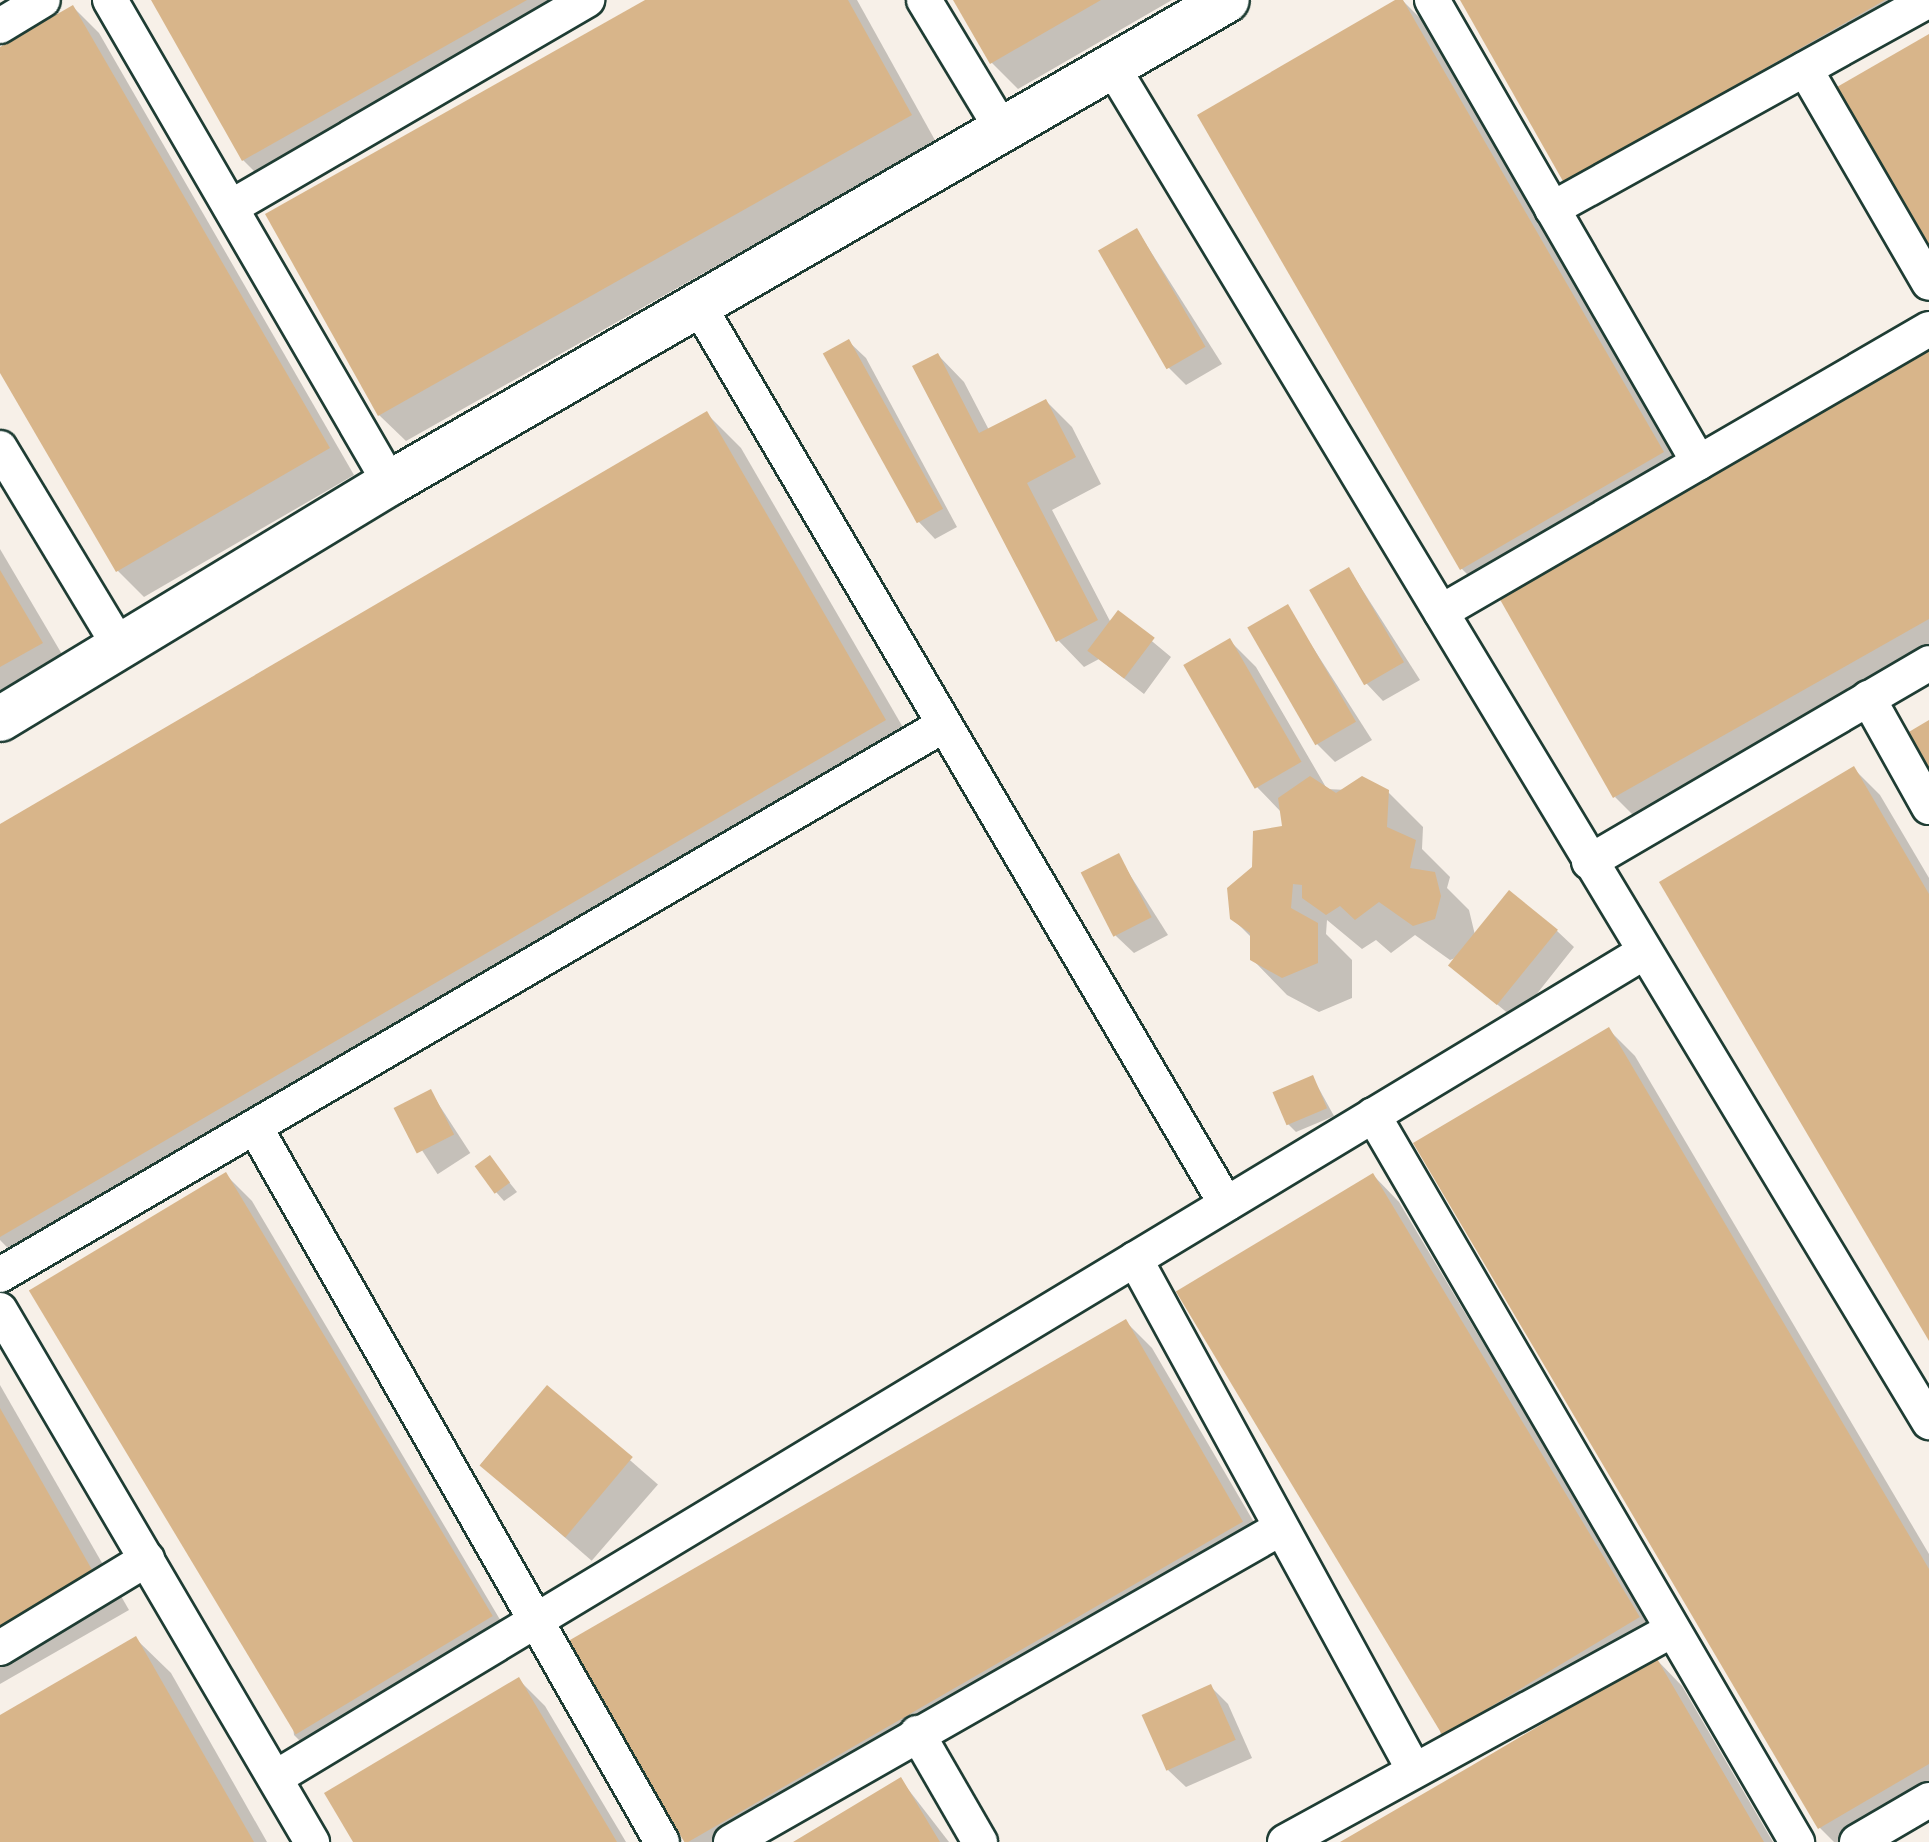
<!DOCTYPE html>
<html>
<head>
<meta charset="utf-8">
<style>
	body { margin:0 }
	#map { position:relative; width:1929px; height:1842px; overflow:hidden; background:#f7f0e8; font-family:Kalam,sans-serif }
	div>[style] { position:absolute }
	.shadow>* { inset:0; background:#0003; transform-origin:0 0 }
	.building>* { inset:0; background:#d8b58a; transform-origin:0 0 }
	.roads { filter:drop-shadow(2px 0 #1f3d34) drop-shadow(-2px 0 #1f3d34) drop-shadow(0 2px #1f3d34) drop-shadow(0 -2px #1f3d34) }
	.street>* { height:34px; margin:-17px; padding:0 17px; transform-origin:17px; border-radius:17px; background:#fff }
	.secondary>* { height:44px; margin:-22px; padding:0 22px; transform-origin:22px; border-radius:22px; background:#fff }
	span { translate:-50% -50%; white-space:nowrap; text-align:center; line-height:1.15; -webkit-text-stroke:8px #fff; paint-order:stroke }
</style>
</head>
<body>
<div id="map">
	<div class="shadow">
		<i style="clip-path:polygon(154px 0,599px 0,269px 186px,243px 160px)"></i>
		<i style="clip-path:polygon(649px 0,857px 0,936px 142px,406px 441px,379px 415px)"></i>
		<i style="clip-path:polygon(955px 0,1172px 0,1018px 89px,992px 63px)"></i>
		<i style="clip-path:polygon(1402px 0,1427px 25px,1689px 479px,1488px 595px,1462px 569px,1200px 116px)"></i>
		<i style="clip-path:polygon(1462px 0,1929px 0,1929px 16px,1592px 208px,1565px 182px)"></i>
		<i style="clip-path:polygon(73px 7px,99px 33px,354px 475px,144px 597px,118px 571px,0 368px,0 49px)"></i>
		<i style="clip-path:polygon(1137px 230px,1222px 364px,1186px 385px,1168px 367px)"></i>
		<i style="clip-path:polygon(848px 341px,866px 358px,957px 527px,935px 539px,918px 521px)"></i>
		<i style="clip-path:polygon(1929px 352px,1929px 659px,1641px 823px,1615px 797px)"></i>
		<i style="clip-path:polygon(938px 355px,964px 382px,989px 430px,1046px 401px,1072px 427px,1101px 484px,1052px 510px,1111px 623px,1118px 613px,1171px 657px,1144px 694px,1099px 659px,1084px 667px,1058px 640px)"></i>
		<i style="clip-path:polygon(707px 414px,741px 448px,919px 755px,32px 1273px,0 1240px,0 826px)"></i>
		<i style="clip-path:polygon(0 549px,76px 678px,0 722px)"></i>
		<i style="clip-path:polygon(1349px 569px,1420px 680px,1383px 701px,1366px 683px)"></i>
		<i style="clip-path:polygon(1287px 607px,1372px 740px,1335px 762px,1317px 744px)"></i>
		<i style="clip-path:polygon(1230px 641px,1256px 667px,1327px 789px,1388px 792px,1423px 827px,1422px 849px,1450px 877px,1447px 888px,1469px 910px,1475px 935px,1556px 930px,1574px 947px,1516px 1020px,1451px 966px,1458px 957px,1450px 960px,1415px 935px,1391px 953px,1376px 940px,1362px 949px,1327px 920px,1326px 934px,1352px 960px,1352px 998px,1319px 1012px,1287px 995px,1252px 959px,1252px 938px,1232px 918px,1254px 868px,1285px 827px,1282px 813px,1257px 787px)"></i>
		<i style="clip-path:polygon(1854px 769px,1880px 795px,1929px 878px,1929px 1337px)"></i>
		<i style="clip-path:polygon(1118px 856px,1168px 935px,1134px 953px,1116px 936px)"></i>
		<i style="clip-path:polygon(1608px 1029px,1635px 1056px,1929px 1554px,1929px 1805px,1867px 1842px,1834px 1842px,1820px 1828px,1416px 1143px)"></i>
		<i style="clip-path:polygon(1313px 1078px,1334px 1116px,1296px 1132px,1288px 1124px)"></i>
		<i style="left:430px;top:1091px;width:74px;height:39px;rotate:57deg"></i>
		<i style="clip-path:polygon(489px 1157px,517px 1192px,504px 1201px,496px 1192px)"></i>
		<i style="clip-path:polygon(226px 1175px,252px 1201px,515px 1645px,320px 1761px,294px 1735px)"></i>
		<i style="clip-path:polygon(1373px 1175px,1399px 1202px,1663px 1645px,1468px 1762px,1441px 1736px)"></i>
		<i style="clip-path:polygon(1126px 1322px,1152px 1348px,1269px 1548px,767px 1842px,687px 1842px,573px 1645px)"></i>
		<i style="clip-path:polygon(0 1385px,129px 1610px,0 1684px)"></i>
		<i style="left:547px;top:1388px;width:147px;height:101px;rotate:41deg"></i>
		<i style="clip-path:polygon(136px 1639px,171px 1673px,267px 1842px,0 1842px,0 1717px)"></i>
		<i style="clip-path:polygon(1656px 1659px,1682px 1686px,1773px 1842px,1344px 1842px)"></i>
		<i style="clip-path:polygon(519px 1680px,545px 1706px,626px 1842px,355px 1842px)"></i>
		<i style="clip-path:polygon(1210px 1686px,1228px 1704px,1252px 1758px,1186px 1787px,1168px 1770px)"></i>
		<i style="clip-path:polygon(901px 1780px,949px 1842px,797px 1842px)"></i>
	</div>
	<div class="building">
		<i style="clip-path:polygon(151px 0,527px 0,242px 161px)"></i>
		<i style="clip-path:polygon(645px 0,848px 0,912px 115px,378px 416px,265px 214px)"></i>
		<i style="clip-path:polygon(953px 0,1101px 0,990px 64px)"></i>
		<i style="clip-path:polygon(1395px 0,1403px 0,1664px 452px,1460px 570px,1197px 115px)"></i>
		<i style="clip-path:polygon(1460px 0,1885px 0,1564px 183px)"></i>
		<i style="clip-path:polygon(73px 5px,330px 448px,116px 572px,0 373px,0 47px)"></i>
		<i style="clip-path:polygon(1929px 34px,1929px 245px,1837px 87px)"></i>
		<i style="left:1137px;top:228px;width:137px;height:45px;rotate:60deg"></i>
		<i style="left:849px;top:339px;width:194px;height:30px;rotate:61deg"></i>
		<i style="clip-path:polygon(1929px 350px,1929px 619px,1613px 798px,1498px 596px)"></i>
		<i style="clip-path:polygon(938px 353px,979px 433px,1046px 399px,1076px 457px,1027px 483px,1098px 620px,1056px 642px,912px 366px)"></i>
		<i style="clip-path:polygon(707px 411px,886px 720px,0 1237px,0 824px)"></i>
		<i style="left:1349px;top:567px;width:110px;height:46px;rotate:60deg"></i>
		<i style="clip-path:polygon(0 570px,43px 643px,0 667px)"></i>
		<i style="left:1288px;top:604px;width:136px;height:47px;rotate:60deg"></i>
		<i style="left:1118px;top:610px;width:46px;height:51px;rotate:37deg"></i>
		<i style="left:1230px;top:638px;width:143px;height:54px;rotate:60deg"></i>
		<i style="clip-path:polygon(1929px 720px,1929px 794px,1897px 739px)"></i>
		<i style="clip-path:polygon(1854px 766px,1929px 894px,1929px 1341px,1659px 882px)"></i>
		<i style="clip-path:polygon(1310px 776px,1336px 793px,1362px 776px,1389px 790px,1387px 827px,1416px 840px,1410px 868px,1435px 872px,1441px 896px,1435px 919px,1413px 926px,1379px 902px,1355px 920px,1340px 906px,1326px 915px,1302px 898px,1302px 885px,1293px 884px,1291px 908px,1318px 923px,1318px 963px,1282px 978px,1250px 960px,1250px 933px,1230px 919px,1227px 888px,1252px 867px,1253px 831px,1282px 826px,1278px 798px)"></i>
		<i style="left:1119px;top:853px;width:72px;height:43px;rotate:63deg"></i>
		<i style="left:1509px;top:890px;width:63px;height:97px;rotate:39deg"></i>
		<i style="clip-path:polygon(1609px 1027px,1929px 1569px,1929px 1764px,1818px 1829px,1413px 1143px)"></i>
		<i style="left:1313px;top:1075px;width:36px;height:44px;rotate:67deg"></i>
		<i style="left:431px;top:1089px;width:51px;height:42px;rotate:63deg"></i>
		<i style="left:490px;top:1155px;width:34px;height:19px;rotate:54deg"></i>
		<i style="left:226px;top:1172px;width:518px;height:230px;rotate:59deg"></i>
		<i style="left:1373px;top:1173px;width:518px;height:230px;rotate:59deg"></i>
		<i style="left:1126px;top:1319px;width:234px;height:644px;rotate:60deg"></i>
		<i style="left:547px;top:1385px;width:112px;height:105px;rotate:40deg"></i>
		<i style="clip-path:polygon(0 1408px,95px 1575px,0 1630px)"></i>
		<i style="clip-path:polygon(136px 1636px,254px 1842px,0 1842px,0 1715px)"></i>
		<i style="clip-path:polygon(1656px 1657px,1764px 1842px,1340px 1842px,1471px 1766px)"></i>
		<i style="clip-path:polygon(519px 1677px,617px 1842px,353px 1842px,324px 1793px)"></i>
		<i style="left:1211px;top:1684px;width:61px;height:76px;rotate:66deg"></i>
		<i style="clip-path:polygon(901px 1777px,940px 1842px,793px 1842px,803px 1836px)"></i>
	</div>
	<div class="roads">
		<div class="street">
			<i style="left:110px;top:0;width:558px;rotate:59.9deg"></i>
			<i style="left:924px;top:0;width:153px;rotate:58.9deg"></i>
			<i style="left:1432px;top:0;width:534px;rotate:60.03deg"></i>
			<i style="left:0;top:26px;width:50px;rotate:-31.2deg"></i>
			<i style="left:1110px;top:63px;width:1587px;rotate:58.92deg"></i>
			<i style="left:1805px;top:69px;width:247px;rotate:59.9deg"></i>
			<i style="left:233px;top:206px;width:410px;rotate:-30.2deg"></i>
			<i style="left:1552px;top:209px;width:431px;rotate:-29deg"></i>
			<i style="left:700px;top:308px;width:1039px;rotate:59.58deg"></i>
			<i style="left:0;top:448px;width:232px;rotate:58.9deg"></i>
			<i style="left:1441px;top:612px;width:564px;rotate:-30.11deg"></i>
			<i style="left:1868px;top:698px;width:125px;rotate:60.8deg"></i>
			<i style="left:1589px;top:862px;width:394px;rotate:-30.3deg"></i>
			<i style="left:1373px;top:1115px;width:842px;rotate:59.75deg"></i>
			<i style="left:256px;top:1129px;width:820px;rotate:60.34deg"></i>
			<i style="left:1135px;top:1259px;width:582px;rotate:61.37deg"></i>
			<i style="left:0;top:1275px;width:1090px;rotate:-30.23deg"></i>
			<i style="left:0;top:1310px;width:617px;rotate:59.61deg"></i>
			<i style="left:0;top:1648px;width:172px;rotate:-31.2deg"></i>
			<i style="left:917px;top:1733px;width:126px;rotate:60deg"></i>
			<i style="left:275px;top:1778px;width:1595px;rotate:-31.1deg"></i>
			<i style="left:731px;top:1842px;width:633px;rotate:-29.72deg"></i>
			<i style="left:1285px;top:1842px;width:440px;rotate:-28.7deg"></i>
			<i style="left:1857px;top:1842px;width:83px;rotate:-30.3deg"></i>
		</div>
		<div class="secondary">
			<i style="left:0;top:719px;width:456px;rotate:-31.2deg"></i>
			<i style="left:390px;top:483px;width:966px;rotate:-29.99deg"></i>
		</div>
	</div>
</div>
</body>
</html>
